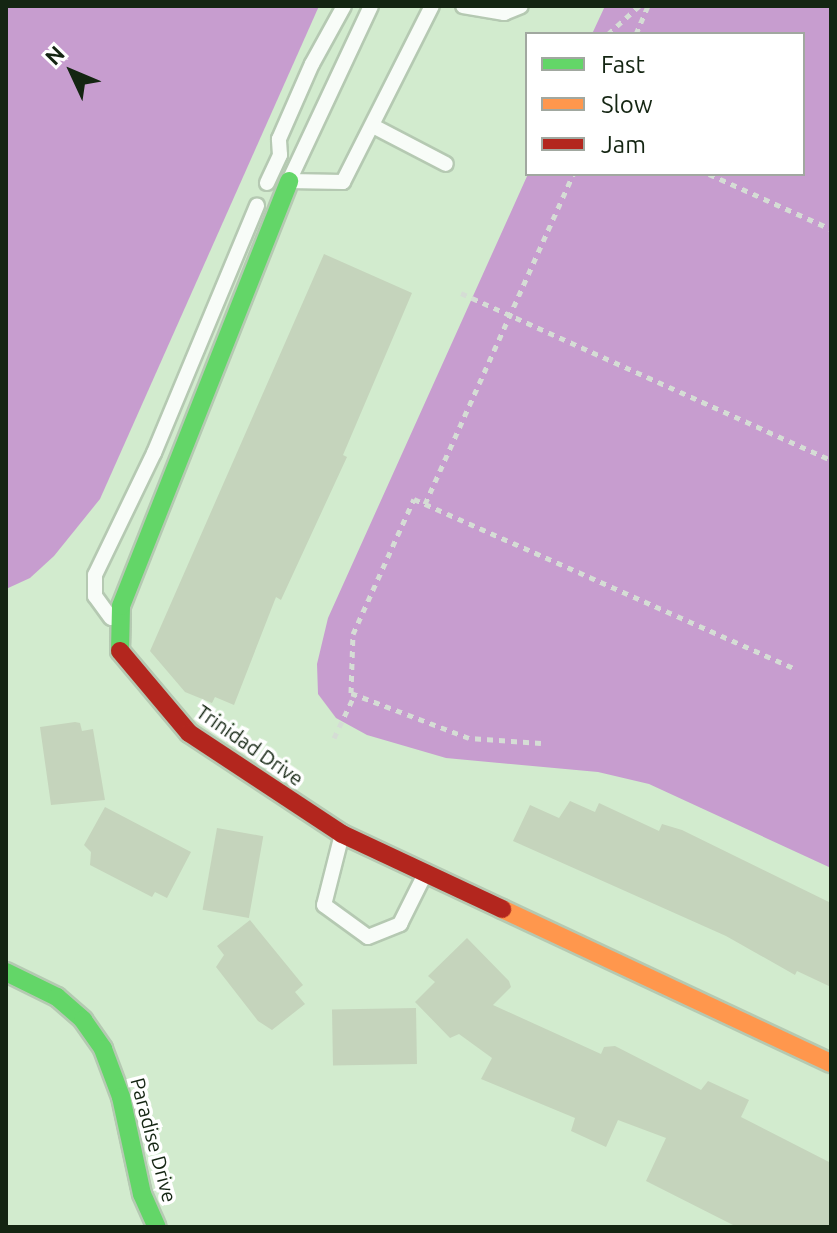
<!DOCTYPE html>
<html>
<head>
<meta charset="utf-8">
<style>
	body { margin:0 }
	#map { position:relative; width:837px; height:1233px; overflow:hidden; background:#d2ebce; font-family:Ubuntu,sans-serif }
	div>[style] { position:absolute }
	.water>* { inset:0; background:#c79dcf }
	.building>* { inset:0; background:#c5d4bc; transform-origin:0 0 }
	.path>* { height:5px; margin-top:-2.5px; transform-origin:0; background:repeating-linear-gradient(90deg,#d5ddd5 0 6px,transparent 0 12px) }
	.roads { filter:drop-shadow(2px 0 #b5c9b2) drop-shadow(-2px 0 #b5c9b2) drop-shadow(0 2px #b5c9b2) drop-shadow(0 -2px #b5c9b2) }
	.lane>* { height:14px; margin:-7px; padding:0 7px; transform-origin:7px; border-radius:7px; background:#f8fcf8 }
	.fast>* { height:18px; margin:-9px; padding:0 9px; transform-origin:9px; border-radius:9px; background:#63d668 }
	.slow>* { height:18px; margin:-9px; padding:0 9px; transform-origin:9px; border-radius:9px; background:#ff974d }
	.jam>* { height:18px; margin:-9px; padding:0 9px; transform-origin:9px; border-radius:9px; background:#b3261e }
	span { translate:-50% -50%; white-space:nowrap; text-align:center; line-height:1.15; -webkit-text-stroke:7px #fff; paint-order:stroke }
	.street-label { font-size:20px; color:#142512 }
	.frame { position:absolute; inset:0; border:8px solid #142512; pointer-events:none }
	.legend { position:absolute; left:525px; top:32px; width:280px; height:144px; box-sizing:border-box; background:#fff; border:2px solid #a1a8a0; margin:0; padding:10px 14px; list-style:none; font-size:24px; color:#142512 }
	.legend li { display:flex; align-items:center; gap:16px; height:40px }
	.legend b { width:40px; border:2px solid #a1a8a0 }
	.north { position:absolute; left:32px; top:32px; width:80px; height:80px; -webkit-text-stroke:6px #fff; paint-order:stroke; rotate:314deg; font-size:22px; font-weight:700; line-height:32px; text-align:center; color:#142512 }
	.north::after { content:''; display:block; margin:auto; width:28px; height:36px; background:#142512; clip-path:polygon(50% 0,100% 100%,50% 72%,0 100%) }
</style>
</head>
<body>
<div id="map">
	<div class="water">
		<i style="clip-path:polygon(6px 6px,319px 6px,100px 499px,54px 556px,30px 578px,6px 589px)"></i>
		<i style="clip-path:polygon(605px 6px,831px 6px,831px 868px,649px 784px,598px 772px,446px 758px,367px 735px,336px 718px,318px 694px,317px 664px,328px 618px,528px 174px,803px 174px,803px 34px,592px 34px)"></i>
	</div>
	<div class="building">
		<i style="clip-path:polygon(324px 254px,412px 293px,343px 455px,347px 457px,281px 600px,276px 597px,234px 705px,215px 697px,212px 703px,185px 692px,150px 651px)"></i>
		<i style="clip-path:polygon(75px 722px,80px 723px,82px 731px,93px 729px,105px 800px,51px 805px,40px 727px)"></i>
		<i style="clip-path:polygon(570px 801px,595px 812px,599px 803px,659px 831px,662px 824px,682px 830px,831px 903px,831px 987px,797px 971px,795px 975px,726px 936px,513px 841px,530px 805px,559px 818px)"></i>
		<i style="clip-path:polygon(105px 807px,191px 852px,167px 898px,155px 892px,152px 897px,90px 865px,91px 852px,84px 845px)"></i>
		<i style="left:217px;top:828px;width:47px;height:83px;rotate:10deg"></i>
		<i style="clip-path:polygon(250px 920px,303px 985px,295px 992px,305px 1004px,272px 1030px,258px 1021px,216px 967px,224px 955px,217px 946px)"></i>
		<i style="clip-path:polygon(467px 938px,509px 981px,511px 987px,493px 1005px,601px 1054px,604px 1047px,615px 1046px,701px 1090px,708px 1081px,749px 1100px,741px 1117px,831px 1163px,831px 1227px,737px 1227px,646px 1181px,666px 1138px,618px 1120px,606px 1147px,571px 1131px,575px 1118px,481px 1079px,492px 1058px,459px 1034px,450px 1038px,415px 1002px,435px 982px,428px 976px)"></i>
		<i style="left:416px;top:1008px;width:56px;height:84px;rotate:89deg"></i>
	</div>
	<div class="path">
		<i style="left:608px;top:34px;width:42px;rotate:-42.1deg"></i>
		<i style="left:636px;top:34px;width:30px;rotate:-67deg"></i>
		<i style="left:709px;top:174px;width:134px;rotate:24.3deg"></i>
		<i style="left:461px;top:293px;width:406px;rotate:24.3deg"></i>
		<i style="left:425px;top:504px;width:362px;rotate:-65.8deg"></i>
		<i style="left:334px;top:738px;width:49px;rotate:-64.5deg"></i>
		<i style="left:541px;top:743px;width:72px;rotate:-176deg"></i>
		<i style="left:469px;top:738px;width:126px;rotate:-159.1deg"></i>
		<i style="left:351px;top:693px;width:59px;rotate:-88.1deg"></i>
		<i style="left:353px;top:634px;width:148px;rotate:-65.7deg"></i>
		<i style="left:414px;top:499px;width:416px;rotate:24deg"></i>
	</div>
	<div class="roads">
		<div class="lane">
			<i style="left:371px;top:6px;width:193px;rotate:115.1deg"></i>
			<i style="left:289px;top:181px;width:54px;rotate:1.1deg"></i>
			<i style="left:343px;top:182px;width:197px;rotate:-63.2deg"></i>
			<i style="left:463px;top:6px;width:42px;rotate:9.7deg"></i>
			<i style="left:504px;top:13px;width:18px;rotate:-22deg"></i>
			<i style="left:373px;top:126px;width:82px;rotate:27.5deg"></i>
			<i style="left:267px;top:183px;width:31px;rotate:-65deg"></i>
			<i style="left:280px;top:155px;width:16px;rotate:-94deg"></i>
			<i style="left:279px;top:139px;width:82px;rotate:-66.3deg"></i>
			<i style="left:312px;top:64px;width:66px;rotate:-61.1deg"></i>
			<i style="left:111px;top:618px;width:27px;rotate:-126deg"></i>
			<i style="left:95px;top:596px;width:21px;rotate:-90deg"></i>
			<i style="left:95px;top:575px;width:136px;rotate:-64.2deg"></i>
			<i style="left:154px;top:453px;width:268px;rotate:-67.4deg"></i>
			<i style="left:341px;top:838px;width:69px;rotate:104.2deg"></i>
			<i style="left:324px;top:905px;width:54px;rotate:36deg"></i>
			<i style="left:368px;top:937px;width:35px;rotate:-22deg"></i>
			<i style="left:400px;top:924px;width:54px;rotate:-63.4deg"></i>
		</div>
		<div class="fast">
			<i style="left:120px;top:651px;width:45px;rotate:-88.7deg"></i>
			<i style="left:121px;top:606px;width:457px;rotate:-68.4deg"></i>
			<i style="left:6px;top:972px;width:57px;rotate:26.1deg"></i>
			<i style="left:57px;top:997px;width:35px;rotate:41deg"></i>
			<i style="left:83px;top:1020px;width:35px;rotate:55deg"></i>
			<i style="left:103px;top:1049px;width:51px;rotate:69.4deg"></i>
			<i style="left:121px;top:1097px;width:99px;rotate:77.8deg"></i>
			<i style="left:142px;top:1194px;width:36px;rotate:66deg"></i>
		</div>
		<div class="slow">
			<i style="left:502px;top:909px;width:363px;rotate:25.1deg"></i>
		</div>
		<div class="jam">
			<i style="left:120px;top:651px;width:107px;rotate:49.9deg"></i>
			<i style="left:189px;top:733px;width:183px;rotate:33.4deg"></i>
			<i style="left:342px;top:834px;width:177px;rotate:25.1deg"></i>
		</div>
	</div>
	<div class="street-label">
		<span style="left:250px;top:745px;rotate:35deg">Trinidad Drive</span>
		<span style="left:154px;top:1140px;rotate:75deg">Paradise Drive</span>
	</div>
	<div class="frame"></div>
	<ul class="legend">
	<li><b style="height:10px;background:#63d668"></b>Fast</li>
	<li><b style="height:10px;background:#ff974d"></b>Slow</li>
	<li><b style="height:10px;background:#b3261e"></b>Jam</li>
	</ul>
	<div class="north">N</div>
</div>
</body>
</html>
